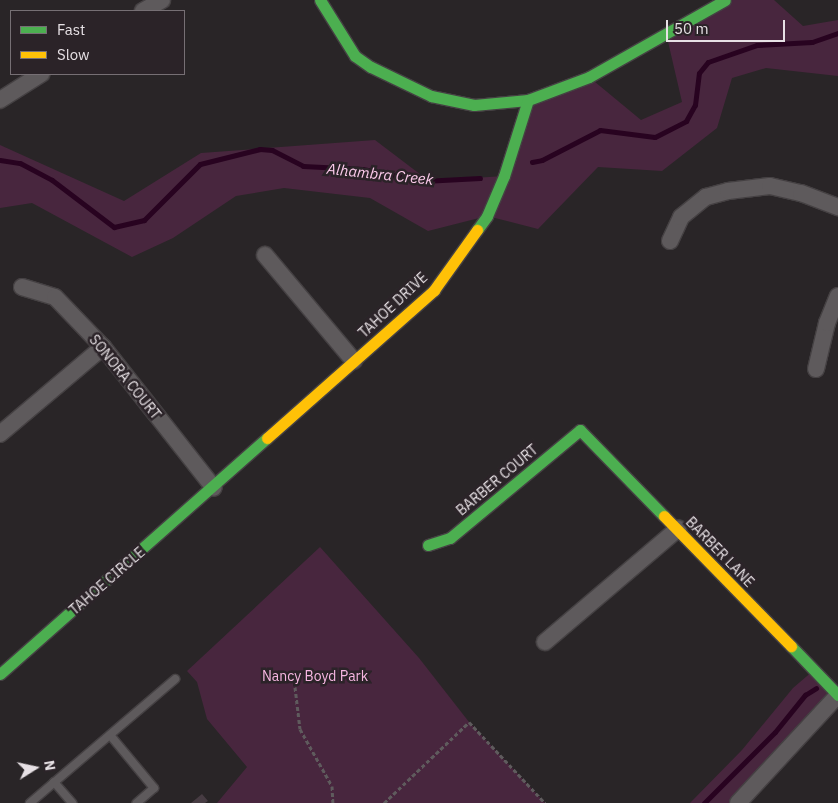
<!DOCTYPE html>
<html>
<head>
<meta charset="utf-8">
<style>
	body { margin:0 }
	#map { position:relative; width:838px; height:803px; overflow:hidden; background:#292527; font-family:"IBM Plex Sans",sans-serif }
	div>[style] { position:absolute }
	.green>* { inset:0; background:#48263e }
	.stream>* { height:5px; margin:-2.5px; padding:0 2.5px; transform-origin:2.5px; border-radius:2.5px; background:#280320 }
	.building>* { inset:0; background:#473c43 }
	.path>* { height:3px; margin-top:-1.5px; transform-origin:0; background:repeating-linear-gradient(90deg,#5f5b5d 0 4px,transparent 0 6.5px) }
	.roads { filter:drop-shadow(1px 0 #454143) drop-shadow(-1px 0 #454143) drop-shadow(0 1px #454143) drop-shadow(0 -1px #454143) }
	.lane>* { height:8px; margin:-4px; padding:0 4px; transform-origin:4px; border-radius:4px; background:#5e5a5c }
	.street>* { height:16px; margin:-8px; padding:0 8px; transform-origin:8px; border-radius:8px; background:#5e5a5c }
	.fast>* { height:11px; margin:-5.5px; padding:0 5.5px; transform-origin:5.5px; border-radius:5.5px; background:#4caf50 }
	.slow>* { height:11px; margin:-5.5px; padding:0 5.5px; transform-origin:5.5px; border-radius:5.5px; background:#ffc107 }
	span { translate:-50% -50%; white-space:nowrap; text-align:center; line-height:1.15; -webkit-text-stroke:5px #2b2328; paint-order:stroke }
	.street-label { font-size:14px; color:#e7e1e5 }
	.park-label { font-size:14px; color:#f7b7e2 }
	.water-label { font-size:15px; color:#fbcaea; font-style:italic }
	.legend { position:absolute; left:10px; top:10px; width:175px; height:65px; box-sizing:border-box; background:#2b2328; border:1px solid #766f74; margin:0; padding:6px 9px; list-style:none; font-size:15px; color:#e7e1e5 }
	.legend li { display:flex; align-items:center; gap:10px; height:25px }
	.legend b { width:25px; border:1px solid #766f74 }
	.north { position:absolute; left:10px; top:743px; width:50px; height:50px; -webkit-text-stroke:4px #2b2328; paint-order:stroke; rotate:80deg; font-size:14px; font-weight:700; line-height:20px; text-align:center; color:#e7e1e5 }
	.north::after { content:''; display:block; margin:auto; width:18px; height:22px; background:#e7e1e5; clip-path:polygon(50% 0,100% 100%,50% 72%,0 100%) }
	.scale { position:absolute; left:666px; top:20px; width:119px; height:22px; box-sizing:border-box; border:2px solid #e7e1e5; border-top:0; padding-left:6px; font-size:15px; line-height:18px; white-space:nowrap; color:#e7e1e5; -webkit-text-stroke:4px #2b2328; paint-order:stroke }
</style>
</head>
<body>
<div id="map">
	<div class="green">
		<i style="clip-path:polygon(725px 0,774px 0,803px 26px,838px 20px,838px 76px,766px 68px,732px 78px,717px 128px,662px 171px,598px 167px,538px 229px,487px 216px,428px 231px,370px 198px,284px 188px,236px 196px,173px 238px,132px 257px,32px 203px,0 208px,0 145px,124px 201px,201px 153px,375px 140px,429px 181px,504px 176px,528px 100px,589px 77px,641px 120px,682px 102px,666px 33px)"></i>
		<i style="clip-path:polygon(320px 547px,419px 658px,469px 722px,545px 803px,217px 803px,247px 767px,207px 719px,197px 682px,187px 671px)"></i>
		<i style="clip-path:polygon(814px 670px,838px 695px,738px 803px,690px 803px,742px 750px,793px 688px)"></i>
	</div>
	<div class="stream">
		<i style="left:0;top:160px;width:20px;rotate:9deg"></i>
		<i style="left:20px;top:163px;width:36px;rotate:28deg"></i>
		<i style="left:52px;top:180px;width:78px;rotate:37.2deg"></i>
		<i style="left:114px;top:227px;width:31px;rotate:-13deg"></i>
		<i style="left:144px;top:220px;width:79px;rotate:-45deg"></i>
		<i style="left:200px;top:164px;width:62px;rotate:-14deg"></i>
		<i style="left:260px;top:149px;width:12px;rotate:5deg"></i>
		<i style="left:272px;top:150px;width:35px;rotate:27deg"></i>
		<i style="left:303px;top:166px;width:59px;rotate:2.9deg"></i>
		<i style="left:362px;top:169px;width:62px;rotate:11.1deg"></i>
		<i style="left:423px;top:181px;width:57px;rotate:-3deg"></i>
		<i style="left:532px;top:162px;width:10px;rotate:-11deg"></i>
		<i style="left:542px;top:160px;width:65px;rotate:-27.3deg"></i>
		<i style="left:600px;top:130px;width:55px;rotate:7.3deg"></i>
		<i style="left:655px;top:137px;width:35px;rotate:-27deg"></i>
		<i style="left:686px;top:121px;width:18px;rotate:-61deg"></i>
		<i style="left:695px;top:105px;width:32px;rotate:-83deg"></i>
		<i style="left:699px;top:73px;width:14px;rotate:-51deg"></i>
		<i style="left:708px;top:62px;width:52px;rotate:-19.1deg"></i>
		<i style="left:757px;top:45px;width:55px;rotate:-3.1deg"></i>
		<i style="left:812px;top:42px;width:28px;rotate:-19deg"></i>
		<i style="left:704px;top:803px;width:100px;rotate:-45deg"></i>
		<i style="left:775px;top:732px;width:48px;rotate:-51deg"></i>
		<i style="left:805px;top:695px;width:13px;rotate:-32deg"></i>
	</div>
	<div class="building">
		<i style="clip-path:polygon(202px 794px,208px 801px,205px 803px,191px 803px)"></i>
	</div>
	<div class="path">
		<i style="left:295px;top:687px;width:42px;rotate:83.2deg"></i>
		<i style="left:300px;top:729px;width:65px;rotate:60.7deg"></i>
		<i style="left:332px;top:786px;width:17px;rotate:87deg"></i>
		<i style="left:384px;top:803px;width:117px;rotate:-43.6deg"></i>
		<i style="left:469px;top:722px;width:111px;rotate:46.8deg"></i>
	</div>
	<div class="roads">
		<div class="lane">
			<i style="left:110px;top:735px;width:69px;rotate:50.3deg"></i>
			<i style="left:154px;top:788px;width:23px;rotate:139deg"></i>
			<i style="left:54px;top:782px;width:28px;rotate:49deg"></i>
			<i style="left:30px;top:803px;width:191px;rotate:-40.5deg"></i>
		</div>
		<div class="street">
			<i style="left:143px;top:11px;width:22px;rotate:-30deg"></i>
			<i style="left:0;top:100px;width:49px;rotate:-32.4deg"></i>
			<i style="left:670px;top:241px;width:26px;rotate:-65deg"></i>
			<i style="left:681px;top:217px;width:32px;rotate:-39deg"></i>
			<i style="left:706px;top:197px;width:23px;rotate:-15deg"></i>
			<i style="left:728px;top:191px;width:42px;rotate:-6.8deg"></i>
			<i style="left:770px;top:186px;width:32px;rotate:13deg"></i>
			<i style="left:801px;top:193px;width:40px;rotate:21deg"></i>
			<i style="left:265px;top:255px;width:138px;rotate:50deg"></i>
			<i style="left:22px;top:287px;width:34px;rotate:17deg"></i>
			<i style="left:55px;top:297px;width:69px;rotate:46.2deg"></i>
			<i style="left:103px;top:347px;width:179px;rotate:51.8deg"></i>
			<i style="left:816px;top:369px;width:47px;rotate:-76.6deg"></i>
			<i style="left:827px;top:323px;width:29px;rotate:-68deg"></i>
			<i style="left:0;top:434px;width:135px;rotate:-40.2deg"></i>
			<i style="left:545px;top:642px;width:175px;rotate:-40.4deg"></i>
			<i style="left:738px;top:803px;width:147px;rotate:-47.2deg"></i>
		</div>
		<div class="fast">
			<i style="left:320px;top:0;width:66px;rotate:58deg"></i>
			<i style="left:355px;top:56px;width:19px;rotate:35deg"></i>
			<i style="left:371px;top:67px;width:67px;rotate:25.8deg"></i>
			<i style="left:431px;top:96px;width:44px;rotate:11.8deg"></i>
			<i style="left:474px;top:105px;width:54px;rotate:-5.3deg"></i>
			<i style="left:528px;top:100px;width:65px;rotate:-20.7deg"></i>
			<i style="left:589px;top:77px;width:156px;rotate:-29.5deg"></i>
			<i style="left:477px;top:230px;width:17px;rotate:-54deg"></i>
			<i style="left:487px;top:216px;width:43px;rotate:-67deg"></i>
			<i style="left:504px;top:176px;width:80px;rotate:-72.5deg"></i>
			<i style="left:428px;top:545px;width:23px;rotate:-18deg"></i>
			<i style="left:450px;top:538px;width:169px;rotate:-39.7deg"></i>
			<i style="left:580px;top:430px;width:120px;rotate:45.7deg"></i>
			<i style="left:791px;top:646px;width:68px;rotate:46.2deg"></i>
			<i style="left:0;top:674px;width:356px;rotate:-41.5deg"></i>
		</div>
		<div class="slow">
			<i style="left:267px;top:438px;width:223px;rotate:-41.5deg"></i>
			<i style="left:434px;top:290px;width:74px;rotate:-54.4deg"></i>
			<i style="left:664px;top:516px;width:182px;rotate:45.7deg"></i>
		</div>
	</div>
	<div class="street-label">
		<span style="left:393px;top:305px;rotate:-43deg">TAHOE DRIVE</span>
		<span style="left:125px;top:377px;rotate:51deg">SONORA COURT</span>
		<span style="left:497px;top:480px;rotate:-40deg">BARBER COURT</span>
		<span style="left:720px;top:552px;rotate:46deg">BARBER LANE</span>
		<span style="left:107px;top:581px;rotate:-41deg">TAHOE CIRCLE</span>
	</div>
	<div class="park-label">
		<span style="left:315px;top:676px">Nancy Boyd Park</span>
	</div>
	<div class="water-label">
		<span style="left:380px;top:174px;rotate:6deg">Alhambra Creek</span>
	</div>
	<ul class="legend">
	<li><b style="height:6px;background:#4caf50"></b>Fast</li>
	<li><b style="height:6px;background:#ffc107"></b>Slow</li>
	</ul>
	<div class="north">N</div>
	<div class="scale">50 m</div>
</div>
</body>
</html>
